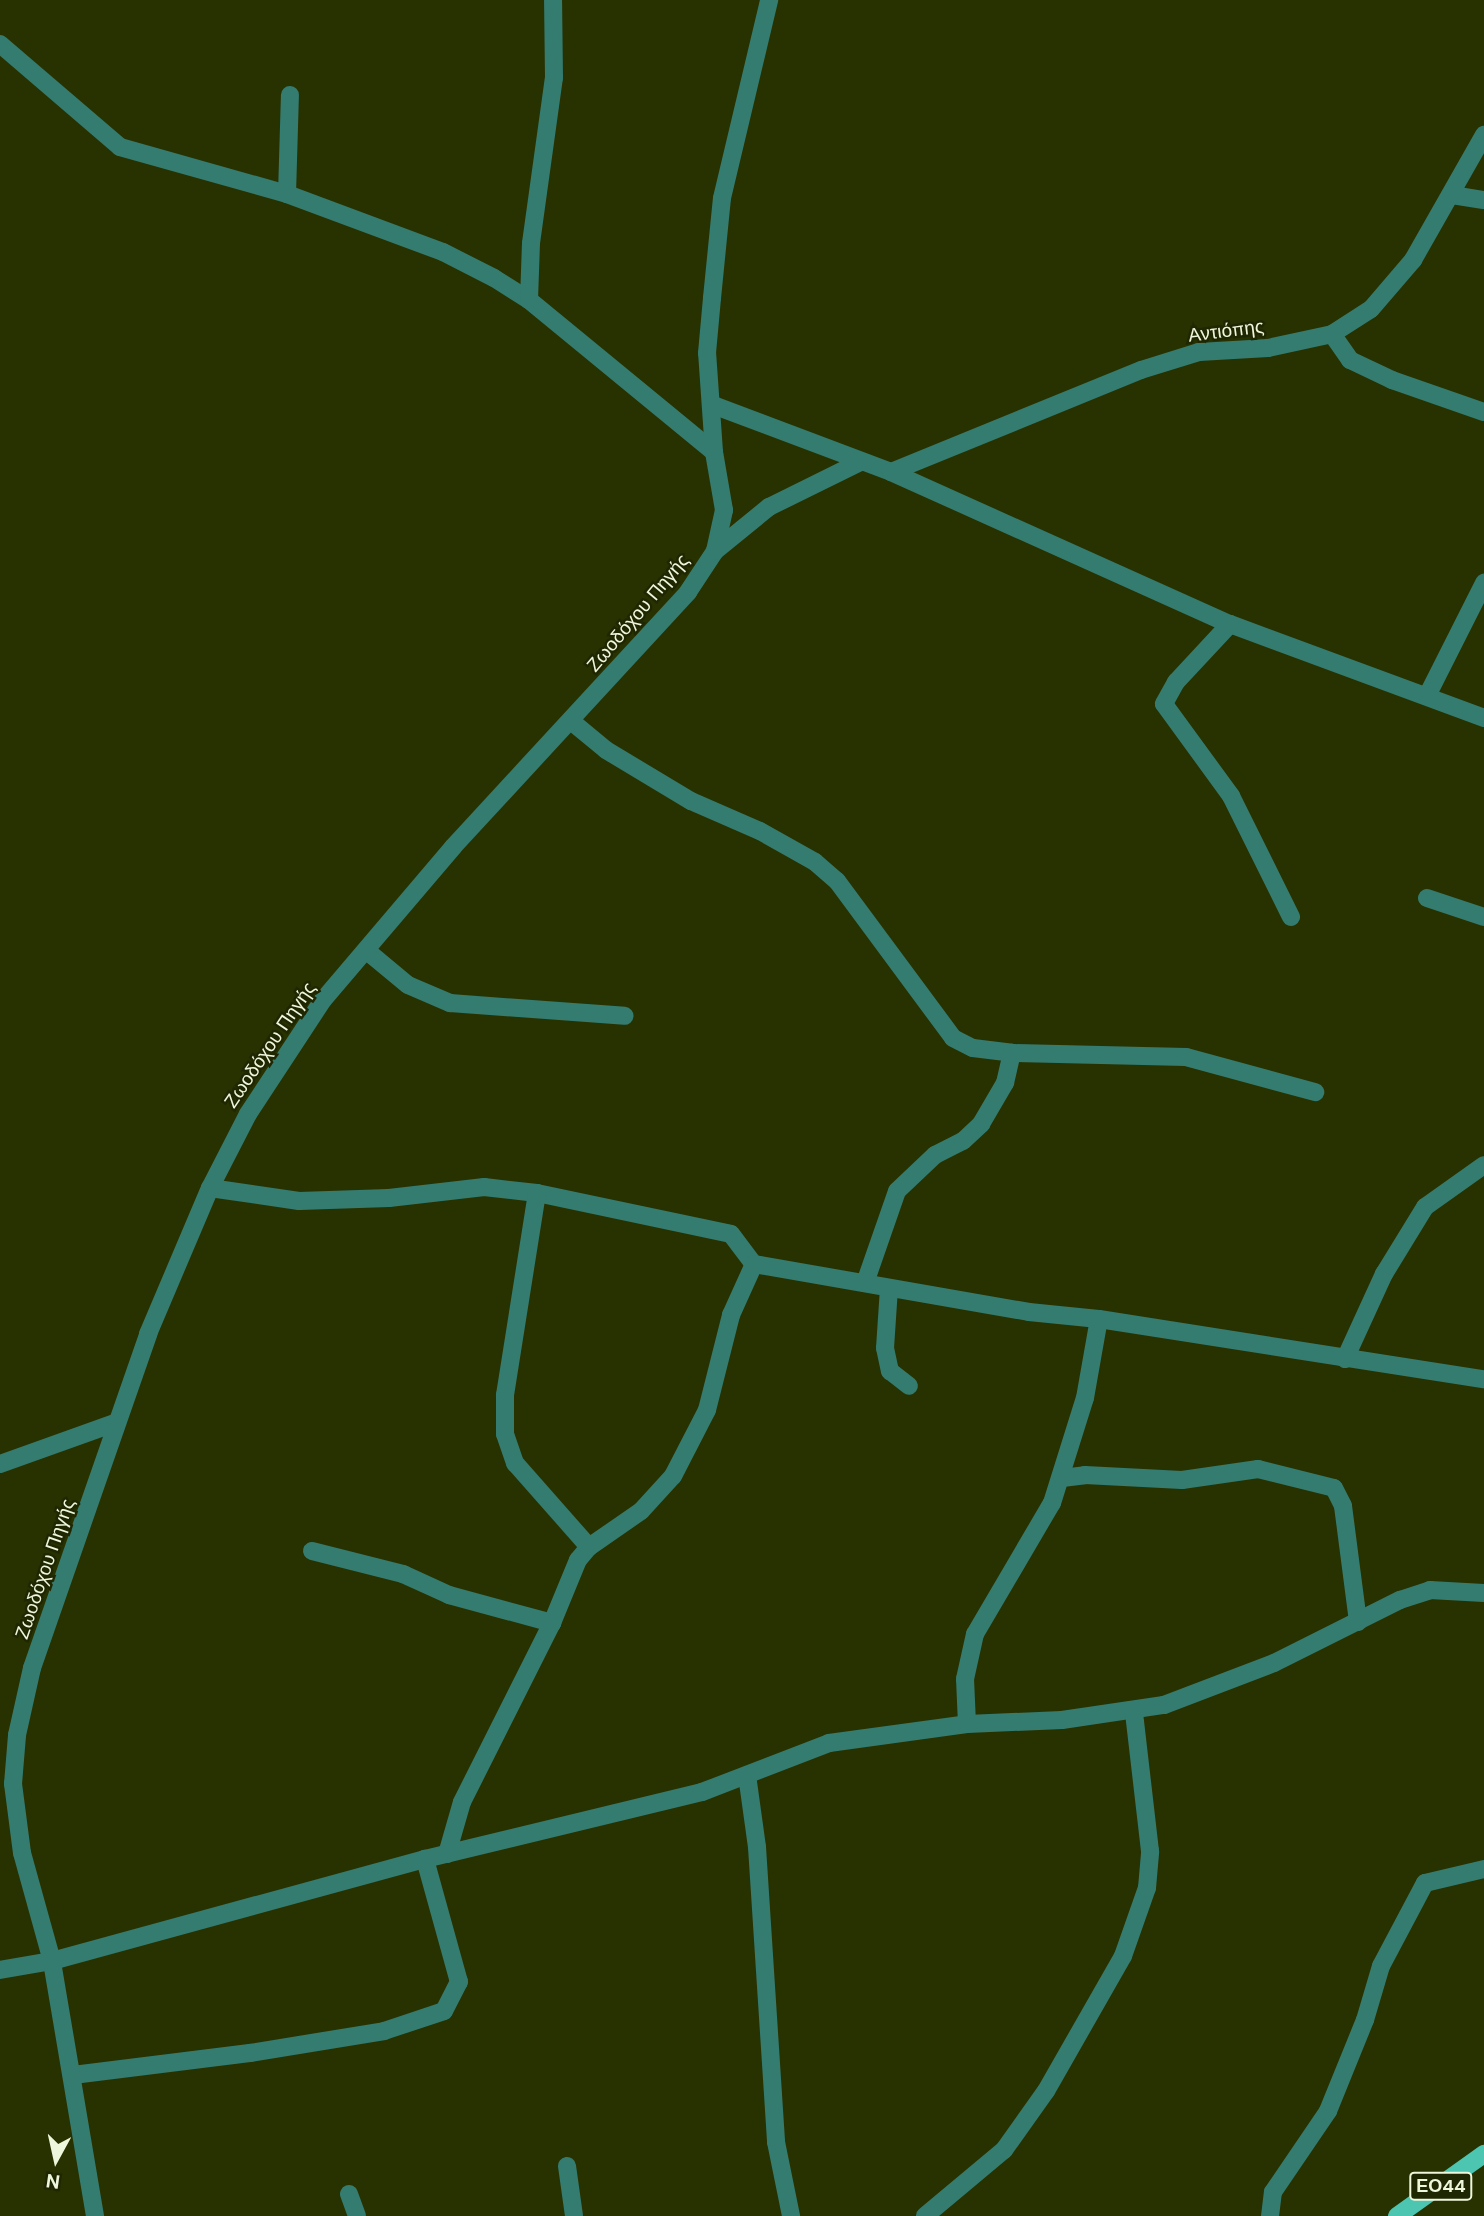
<!DOCTYPE html>
<html>
<head>
<meta charset="utf-8">
<style>
	body { margin:0 }
	#map { position:relative; width:1484px; height:2216px; overflow:hidden; background:#283200; font-family:"DM Sans",sans-serif }
	div>[style] { position:absolute }
	.minor>* { height:18px; margin:-9px; padding:0 9px; transform-origin:9px; border-radius:9px; background:#357c70 }
	.primary>* { height:18px; margin:-9px; padding:0 9px; transform-origin:9px; border-radius:9px; background:#4cc5b1 }
	span { translate:-50% -50%; white-space:nowrap; text-align:center; line-height:1.15; -webkit-text-stroke:5px #1f2702; paint-order:stroke }
	.shield-label span { padding:2px 5px; background:#1f2702; border:2px solid; border-radius:5px; -webkit-text-stroke-width:0 }
	.shield-label { font-size:18px; color:#eef6dc; font-weight:700 }
	.street-label { font-size:19px; color:#eef6dc }
	.north { position:absolute; left:21px; top:2125px; width:70px; height:70px; -webkit-text-stroke:5px #1f2702; paint-order:stroke; rotate:188deg; font-size:19px; font-weight:700; line-height:28px; text-align:center; color:#eef6dc }
	.north::after { content:''; display:block; margin:auto; width:24px; height:32px; background:#eef6dc; clip-path:polygon(50% 0,100% 100%,50% 72%,0 100%) }
</style>
</head>
<body>
<div id="map">
	<div class="minor">
		<i style="left:0;top:44px;width:158px;rotate:40.6deg"></i>
		<i style="left:120px;top:147px;width:173px;rotate:15.7deg"></i>
		<i style="left:287px;top:194px;width:166px;rotate:20.4deg"></i>
		<i style="left:443px;top:252px;width:57px;rotate:27deg"></i>
		<i style="left:494px;top:278px;width:41px;rotate:32.2deg"></i>
		<i style="left:529px;top:300px;width:239px;rotate:39.4deg"></i>
		<i style="left:287px;top:194px;width:99px;rotate:-88.3deg"></i>
		<i style="left:1452px;top:195px;width:32px;rotate:9deg"></i>
		<i style="left:529px;top:300px;width:57px;rotate:-88deg"></i>
		<i style="left:531px;top:243px;width:167px;rotate:-82.1deg"></i>
		<i style="left:554px;top:78px;width:78px;rotate:-90.7deg"></i>
		<i style="left:1332px;top:334px;width:32px;rotate:55deg"></i>
		<i style="left:1350px;top:360px;width:47px;rotate:25.5deg"></i>
		<i style="left:1392px;top:380px;width:97px;rotate:19.2deg"></i>
		<i style="left:713px;top:405px;width:190px;rotate:20.6deg"></i>
		<i style="left:891px;top:472px;width:372px;rotate:24.2deg"></i>
		<i style="left:1230px;top:624px;width:271px;rotate:20.3deg"></i>
		<i style="left:891px;top:472px;width:270px;rotate:-22.2deg"></i>
		<i style="left:1141px;top:370px;width:61px;rotate:-17.2deg"></i>
		<i style="left:1199px;top:352px;width:69px;rotate:-3.3deg"></i>
		<i style="left:1268px;top:348px;width:66px;rotate:-12.3deg"></i>
		<i style="left:1332px;top:334px;width:46px;rotate:-32.7deg"></i>
		<i style="left:1371px;top:309px;width:65px;rotate:-49.4deg"></i>
		<i style="left:1413px;top:260px;width:144px;rotate:-60.4deg"></i>
		<i style="left:715px;top:551px;width:70px;rotate:-39.2deg"></i>
		<i style="left:769px;top:507px;width:102px;rotate:-26.3deg"></i>
		<i style="left:1230px;top:624px;width:79px;rotate:133deg"></i>
		<i style="left:1176px;top:682px;width:25px;rotate:119deg"></i>
		<i style="left:1164px;top:704px;width:114px;rotate:53.9deg"></i>
		<i style="left:1231px;top:796px;width:135px;rotate:63.6deg"></i>
		<i style="left:1427px;top:696px;width:127px;rotate:-63.2deg"></i>
		<i style="left:571px;top:721px;width:45px;rotate:39.6deg"></i>
		<i style="left:606px;top:750px;width:99px;rotate:31deg"></i>
		<i style="left:691px;top:801px;width:75px;rotate:23.5deg"></i>
		<i style="left:760px;top:831px;width:63px;rotate:29.4deg"></i>
		<i style="left:815px;top:862px;width:29px;rotate:41deg"></i>
		<i style="left:837px;top:881px;width:195px;rotate:53.5deg"></i>
		<i style="left:953px;top:1038px;width:22px;rotate:27deg"></i>
		<i style="left:973px;top:1048px;width:39px;rotate:7deg"></i>
		<i style="left:1012px;top:1053px;width:174px;rotate:1.3deg"></i>
		<i style="left:1186px;top:1057px;width:134px;rotate:15.2deg"></i>
		<i style="left:1427px;top:898px;width:60px;rotate:18.4deg"></i>
		<i style="left:367px;top:951px;width:53px;rotate:39.7deg"></i>
		<i style="left:408px;top:985px;width:46px;rotate:23.2deg"></i>
		<i style="left:450px;top:1003px;width:175px;rotate:4.2deg"></i>
		<i style="left:210px;top:1188px;width:90px;rotate:8.3deg"></i>
		<i style="left:299px;top:1201px;width:90px;rotate:-1.9deg"></i>
		<i style="left:389px;top:1198px;width:96px;rotate:-6.6deg"></i>
		<i style="left:484px;top:1187px;width:53px;rotate:6.5deg"></i>
		<i style="left:537px;top:1193px;width:198px;rotate:11.9deg"></i>
		<i style="left:731px;top:1234px;width:38px;rotate:53deg"></i>
		<i style="left:537px;top:1193px;width:205px;rotate:99deg"></i>
		<i style="left:505px;top:1395px;width:39px;rotate:90deg"></i>
		<i style="left:505px;top:1434px;width:31px;rotate:71deg"></i>
		<i style="left:515px;top:1463px;width:112px;rotate:48.6deg"></i>
		<i style="left:865px;top:1283px;width:97px;rotate:-70.8deg"></i>
		<i style="left:897px;top:1191px;width:52px;rotate:-43.5deg"></i>
		<i style="left:935px;top:1155px;width:31px;rotate:-27deg"></i>
		<i style="left:963px;top:1141px;width:25px;rotate:-43deg"></i>
		<i style="left:981px;top:1124px;width:48px;rotate:-59.7deg"></i>
		<i style="left:1005px;top:1083px;width:31px;rotate:-77deg"></i>
		<i style="left:889px;top:1288px;width:60px;rotate:93.8deg"></i>
		<i style="left:885px;top:1348px;width:24px;rotate:78deg"></i>
		<i style="left:890px;top:1371px;width:24px;rotate:38deg"></i>
		<i style="left:1345px;top:1359px;width:94px;rotate:-65.4deg"></i>
		<i style="left:1384px;top:1274px;width:79px;rotate:-58.5deg"></i>
		<i style="left:1425px;top:1207px;width:72px;rotate:-35.4deg"></i>
		<i style="left:0;top:1464px;width:124px;rotate:-19.7deg"></i>
		<i style="left:1062px;top:1478px;width:23px;rotate:-7deg"></i>
		<i style="left:1085px;top:1475px;width:97px;rotate:3deg"></i>
		<i style="left:1182px;top:1480px;width:77px;rotate:-8.2deg"></i>
		<i style="left:1258px;top:1469px;width:78px;rotate:14deg"></i>
		<i style="left:1334px;top:1488px;width:20px;rotate:63deg"></i>
		<i style="left:1343px;top:1506px;width:117px;rotate:82.6deg"></i>
		<i style="left:312px;top:1551px;width:94px;rotate:14.2deg"></i>
		<i style="left:403px;top:1574px;width:51px;rotate:24.5deg"></i>
		<i style="left:449px;top:1595px;width:107px;rotate:15.2deg"></i>
		<i style="left:967px;top:1724px;width:45px;rotate:-92.5deg"></i>
		<i style="left:965px;top:1679px;width:46px;rotate:-77.5deg"></i>
		<i style="left:975px;top:1634px;width:152px;rotate:-59.6deg"></i>
		<i style="left:1052px;top:1503px;width:110px;rotate:-72.6deg"></i>
		<i style="left:1085px;top:1398px;width:80px;rotate:-80deg"></i>
		<i style="left:747px;top:1775px;width:73px;rotate:82.1deg"></i>
		<i style="left:757px;top:1847px;width:296px;rotate:86.3deg"></i>
		<i style="left:776px;top:2142px;width:76px;rotate:78.5deg"></i>
		<i style="left:447px;top:1854px;width:54px;rotate:-73.9deg"></i>
		<i style="left:462px;top:1802px;width:200px;rotate:-63.3deg"></i>
		<i style="left:552px;top:1623px;width:68px;rotate:-67.6deg"></i>
		<i style="left:578px;top:1560px;width:17px;rotate:-50deg"></i>
		<i style="left:589px;top:1547px;width:63px;rotate:-34.7deg"></i>
		<i style="left:641px;top:1511px;width:47px;rotate:-47.6deg"></i>
		<i style="left:673px;top:1476px;width:74px;rotate:-62.7deg"></i>
		<i style="left:707px;top:1410px;width:98px;rotate:-75.8deg"></i>
		<i style="left:731px;top:1315px;width:56px;rotate:-65.7deg"></i>
		<i style="left:754px;top:1264px;width:279px;rotate:9.9deg"></i>
		<i style="left:1029px;top:1312px;width:70px;rotate:5.7deg"></i>
		<i style="left:1099px;top:1319px;width:390px;rotate:8.9deg"></i>
		<i style="left:0;top:1970px;width:53px;rotate:-9.8deg"></i>
		<i style="left:52px;top:1961px;width:387px;rotate:-15.3deg"></i>
		<i style="left:425px;top:1859px;width:285px;rotate:-13.6deg"></i>
		<i style="left:702px;top:1792px;width:136px;rotate:-21.1deg"></i>
		<i style="left:829px;top:1743px;width:139px;rotate:-7.8deg"></i>
		<i style="left:967px;top:1724px;width:95px;rotate:-2.4deg"></i>
		<i style="left:1062px;top:1720px;width:103px;rotate:-8.4deg"></i>
		<i style="left:1164px;top:1705px;width:118px;rotate:-20.9deg"></i>
		<i style="left:1274px;top:1663px;width:141px;rotate:-26.6deg"></i>
		<i style="left:1400px;top:1600px;width:32px;rotate:-18deg"></i>
		<i style="left:1430px;top:1590px;width:54px;rotate:3.2deg"></i>
		<i style="left:73px;top:2075px;width:178px;rotate:-7.1deg"></i>
		<i style="left:250px;top:2053px;width:136px;rotate:-9.3deg"></i>
		<i style="left:384px;top:2031px;width:63px;rotate:-18.4deg"></i>
		<i style="left:444px;top:2011px;width:33px;rotate:-63deg"></i>
		<i style="left:459px;top:1982px;width:128px;rotate:-105.5deg"></i>
		<i style="left:567px;top:2166px;width:50px;rotate:82deg"></i>
		<i style="left:349px;top:2194px;width:23px;rotate:70deg"></i>
		<i style="left:95px;top:2216px;width:259px;rotate:-99.6deg"></i>
		<i style="left:52px;top:1961px;width:112px;rotate:-105.5deg"></i>
		<i style="left:22px;top:1853px;width:70px;rotate:-97.4deg"></i>
		<i style="left:13px;top:1784px;width:49px;rotate:-85.3deg"></i>
		<i style="left:17px;top:1735px;width:69px;rotate:-77.4deg"></i>
		<i style="left:32px;top:1668px;width:354px;rotate:-70.8deg"></i>
		<i style="left:148px;top:1334px;width:159px;rotate:-67deg"></i>
		<i style="left:210px;top:1188px;width:83px;rotate:-62.8deg"></i>
		<i style="left:248px;top:1114px;width:136px;rotate:-56.7deg"></i>
		<i style="left:323px;top:1000px;width:201px;rotate:-49.6deg"></i>
		<i style="left:453px;top:847px;width:347px;rotate:-47.3deg"></i>
		<i style="left:688px;top:592px;width:49px;rotate:-56.6deg"></i>
		<i style="left:715px;top:551px;width:42px;rotate:-77.6deg"></i>
		<i style="left:724px;top:510px;width:59px;rotate:-99.8deg"></i>
		<i style="left:714px;top:452px;width:99px;rotate:-94deg"></i>
		<i style="left:707px;top:353px;width:55px;rotate:-84.8deg"></i>
		<i style="left:712px;top:298px;width:100px;rotate:-84.3deg"></i>
		<i style="left:722px;top:198px;width:204px;rotate:-76.6deg"></i>
		<i style="left:925px;top:2216px;width:103px;rotate:-39.9deg"></i>
		<i style="left:1004px;top:2150px;width:72px;rotate:-54.6deg"></i>
		<i style="left:1046px;top:2091px;width:155px;rotate:-60.3deg"></i>
		<i style="left:1123px;top:1956px;width:72px;rotate:-70.6deg"></i>
		<i style="left:1147px;top:1888px;width:37px;rotate:-85deg"></i>
		<i style="left:1150px;top:1851px;width:139px;rotate:-96.6deg"></i>
		<i style="left:1270px;top:2216px;width:24px;rotate:-83deg"></i>
		<i style="left:1273px;top:2192px;width:98px;rotate:-55.8deg"></i>
		<i style="left:1328px;top:2111px;width:98px;rotate:-67.9deg"></i>
		<i style="left:1365px;top:2020px;width:56px;rotate:-73.5deg"></i>
		<i style="left:1381px;top:1966px;width:94px;rotate:-62.1deg"></i>
		<i style="left:1425px;top:1883px;width:61px;rotate:-13.3deg"></i>
	</div>
	<div class="primary">
		<i style="left:1397px;top:2216px;width:107px;rotate:-35.5deg"></i>
	</div>
	<div class="shield-label">
		<span style="left:1441px;top:2186px">ΕΟ44</span>
	</div>
	<div class="street-label">
		<span style="left:1226px;top:331px;rotate:-7deg">Αντιόπης</span>
		<span style="left:638px;top:613px;rotate:-50deg">Ζωοδόχου Πηγής</span>
		<span style="left:270px;top:1045px;rotate:-56deg">Ζωοδόχου Πηγής</span>
		<span style="left:45px;top:1569px;rotate:-71deg">Ζωοδόχου Πηγής</span>
	</div>
	<div class="north">N</div>
</div>
</body>
</html>
